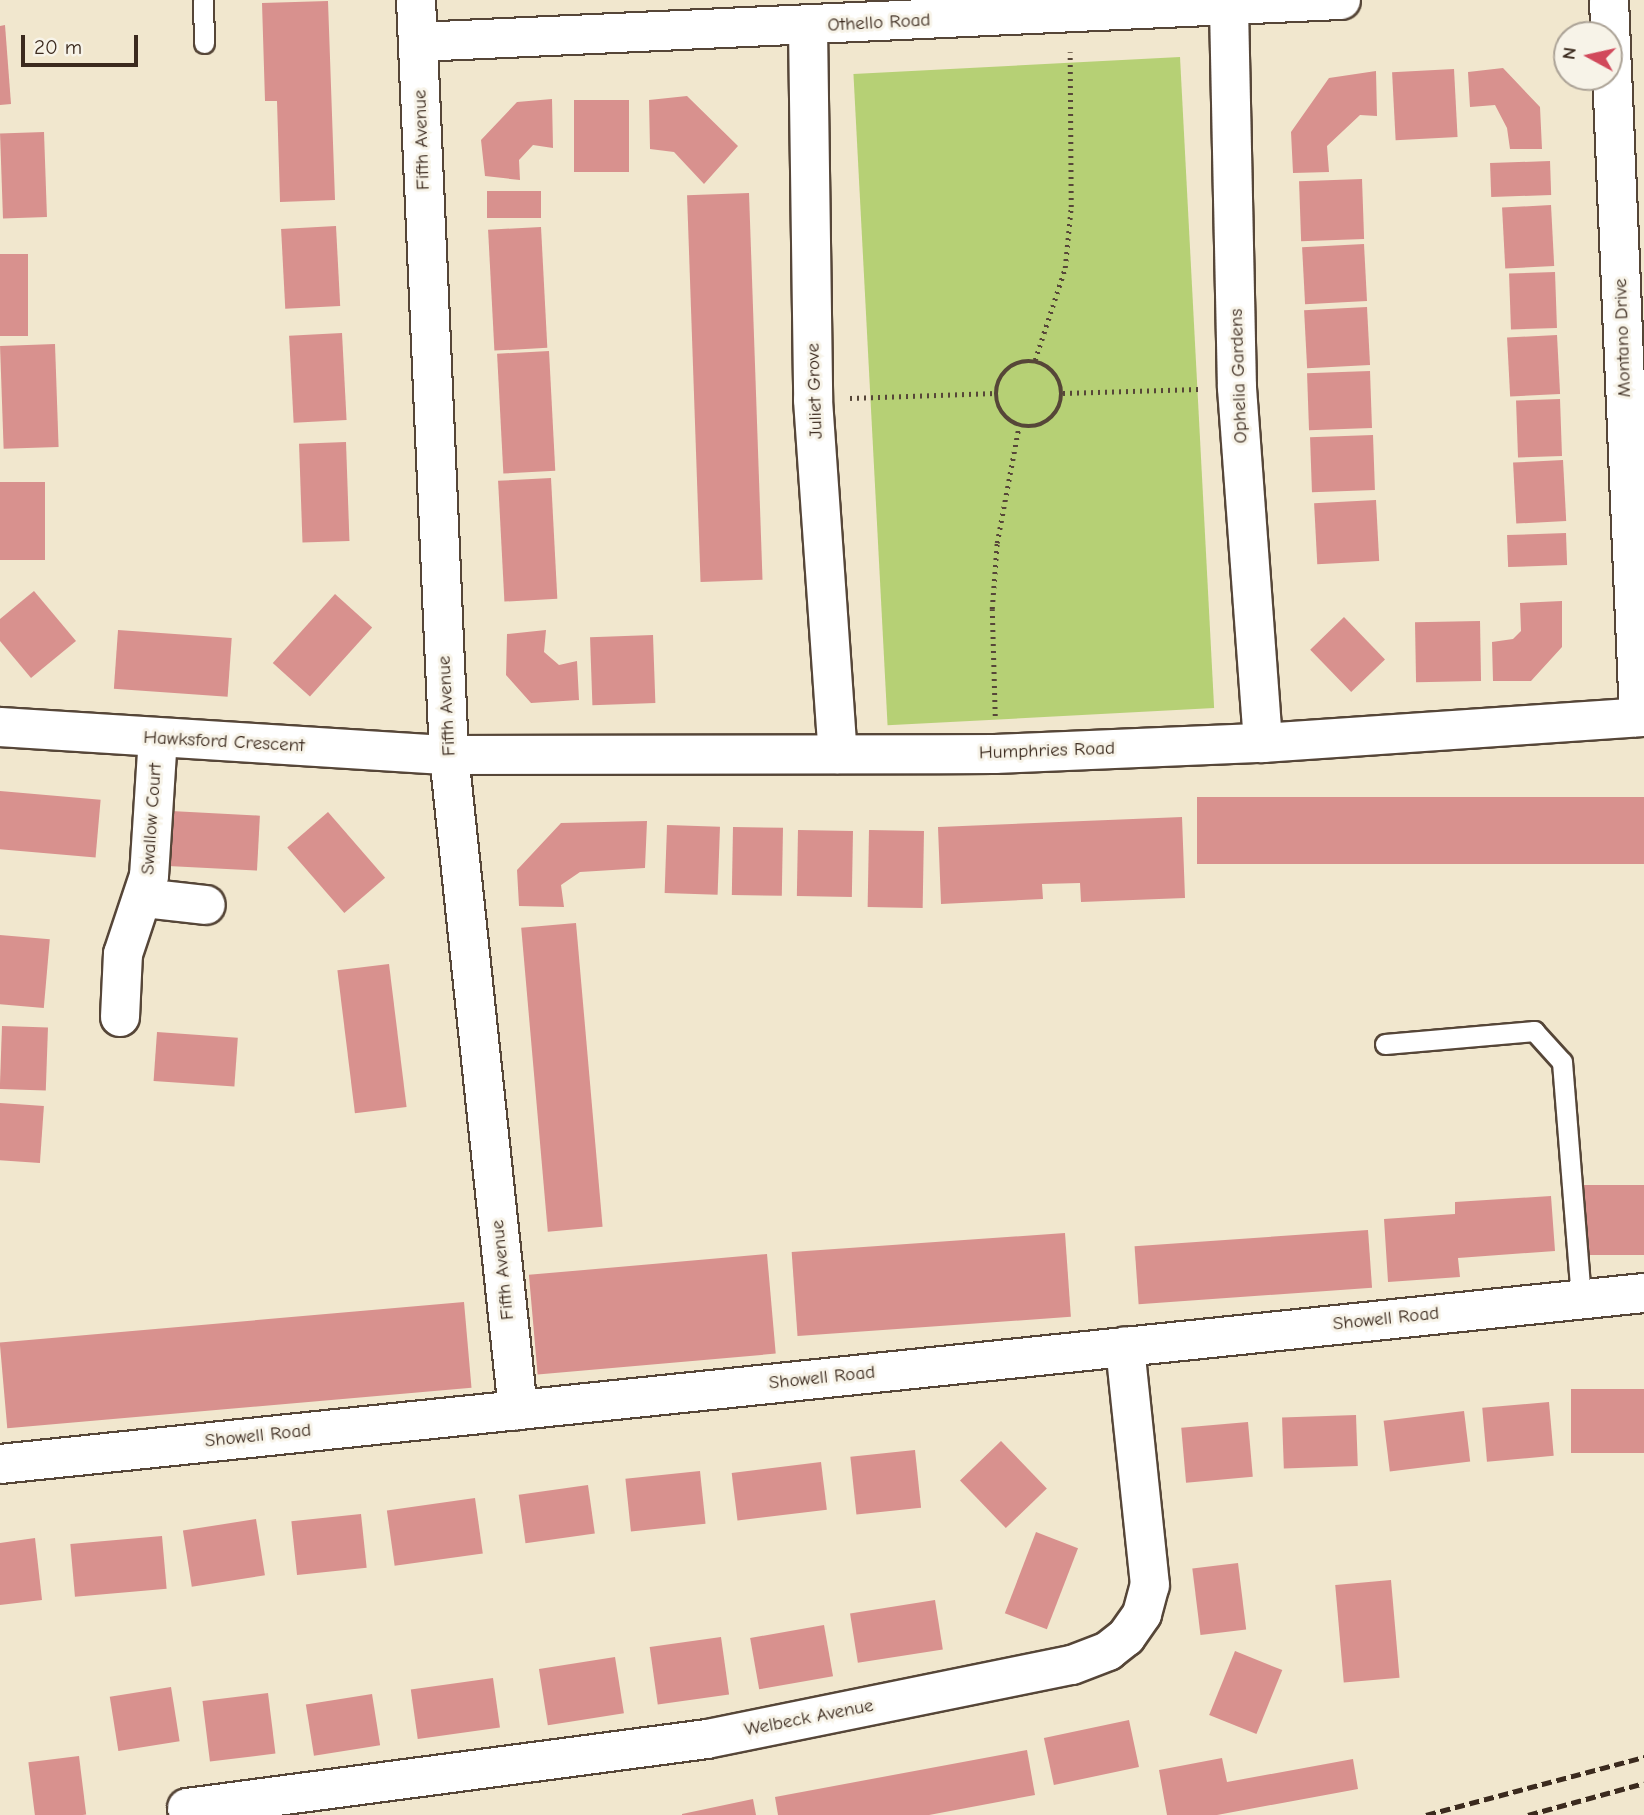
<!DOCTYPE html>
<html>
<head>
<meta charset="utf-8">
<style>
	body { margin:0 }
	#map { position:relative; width:1644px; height:1815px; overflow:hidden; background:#f1e7ce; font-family:"Comic Neue",sans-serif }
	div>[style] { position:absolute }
	.green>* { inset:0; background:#b6d075; transform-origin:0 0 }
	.building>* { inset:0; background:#d8918e; transform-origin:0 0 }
	.path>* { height:4.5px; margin-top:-2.25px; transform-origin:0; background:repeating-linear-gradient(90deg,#564638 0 2px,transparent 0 7px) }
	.path>.ring { margin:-2.25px; padding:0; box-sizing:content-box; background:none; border:4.5px solid #564638; border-radius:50% }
	.roads { filter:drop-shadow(2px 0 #564638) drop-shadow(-2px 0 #564638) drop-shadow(0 2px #564638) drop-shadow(0 -2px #564638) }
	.service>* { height:19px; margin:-9.5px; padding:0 9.5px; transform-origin:9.5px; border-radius:9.5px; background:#fff }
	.minor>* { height:38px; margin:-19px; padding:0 19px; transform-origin:19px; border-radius:19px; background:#fff }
	.rail>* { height:5px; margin-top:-2.5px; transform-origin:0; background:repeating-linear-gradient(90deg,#3b2a1e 0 10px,transparent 0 15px) }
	span { translate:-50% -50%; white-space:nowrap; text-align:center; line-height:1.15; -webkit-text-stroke:6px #f7f3e8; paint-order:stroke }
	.street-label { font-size:19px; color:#3b2a1e }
	.north { position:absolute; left:1553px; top:21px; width:70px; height:70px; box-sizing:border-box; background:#f7f3e8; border:2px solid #aca397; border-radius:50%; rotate:278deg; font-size:19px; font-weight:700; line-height:28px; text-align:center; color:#3b2a1e }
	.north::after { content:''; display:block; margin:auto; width:24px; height:32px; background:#d1495b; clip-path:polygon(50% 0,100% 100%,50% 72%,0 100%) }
	.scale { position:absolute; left:21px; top:35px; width:117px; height:32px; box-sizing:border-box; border:4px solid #3b2a1e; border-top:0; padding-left:9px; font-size:21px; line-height:24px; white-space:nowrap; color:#3b2a1e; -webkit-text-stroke:5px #f7f3e8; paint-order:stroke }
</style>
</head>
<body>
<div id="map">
	<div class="green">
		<i style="left:1180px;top:57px;width:652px;height:327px;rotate:87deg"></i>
	</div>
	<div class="building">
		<i style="clip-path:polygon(328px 1px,335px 200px,280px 202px,277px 101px,265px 101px,262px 3px)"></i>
		<i style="clip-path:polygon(5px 25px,11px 104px,0 105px,0 26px)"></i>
		<i style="clip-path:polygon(1503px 68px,1540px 107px,1542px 149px,1510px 149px,1507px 128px,1495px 105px,1470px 107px,1468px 72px)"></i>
		<i style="left:1454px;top:69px;width:68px;height:62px;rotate:87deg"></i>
		<i style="clip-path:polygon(1376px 71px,1377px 116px,1360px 115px,1327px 146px,1329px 172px,1293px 173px,1291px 132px,1329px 78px)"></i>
		<i style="clip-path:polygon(687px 96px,738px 146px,704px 184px,674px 152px,650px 149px,649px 100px)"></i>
		<i style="clip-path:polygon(552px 99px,553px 148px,533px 145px,519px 160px,520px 180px,485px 176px,481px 140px,517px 102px)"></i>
		<i style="left:574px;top:100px;width:55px;height:72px"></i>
		<i style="left:44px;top:132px;width:85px;height:44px;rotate:88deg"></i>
		<i style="left:1550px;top:161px;width:34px;height:60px;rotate:88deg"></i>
		<i style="left:1362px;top:179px;width:60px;height:63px;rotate:88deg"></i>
		<i style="left:541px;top:191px;width:27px;height:54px;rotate:90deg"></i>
		<i style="left:749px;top:193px;width:387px;height:62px;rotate:88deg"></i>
		<i style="left:1551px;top:205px;width:61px;height:49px;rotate:87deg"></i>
		<i style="left:336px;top:226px;width:80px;height:55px;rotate:87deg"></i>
		<i style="left:541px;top:227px;width:121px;height:53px;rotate:87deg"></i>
		<i style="left:1364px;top:244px;width:57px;height:62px;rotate:87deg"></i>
		<i style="left:0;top:254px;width:28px;height:82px"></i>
		<i style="left:1555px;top:272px;width:56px;height:46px;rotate:88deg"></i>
		<i style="left:1367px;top:307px;width:58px;height:63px;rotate:87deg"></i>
		<i style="left:342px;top:333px;width:87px;height:53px;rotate:87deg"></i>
		<i style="left:1557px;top:335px;width:59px;height:50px;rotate:87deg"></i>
		<i style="left:55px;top:344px;width:103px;height:55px;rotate:88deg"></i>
		<i style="left:549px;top:351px;width:120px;height:52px;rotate:87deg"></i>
		<i style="left:1370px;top:371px;width:57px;height:63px;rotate:88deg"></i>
		<i style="left:1560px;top:399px;width:57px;height:44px;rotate:88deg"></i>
		<i style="left:1373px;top:435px;width:55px;height:63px;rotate:88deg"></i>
		<i style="left:346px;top:442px;width:99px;height:47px;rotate:88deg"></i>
		<i style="left:1563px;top:460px;width:61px;height:50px;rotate:87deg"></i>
		<i style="left:551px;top:478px;width:121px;height:53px;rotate:87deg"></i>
		<i style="left:0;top:482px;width:45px;height:78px"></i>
		<i style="left:1376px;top:500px;width:61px;height:62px;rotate:87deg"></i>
		<i style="left:1566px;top:533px;width:32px;height:59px;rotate:88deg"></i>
		<i style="clip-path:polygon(34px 591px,76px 641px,31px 678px,0 641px,0 619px)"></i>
		<i style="left:335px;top:594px;width:50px;height:93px;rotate:42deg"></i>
		<i style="clip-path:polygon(1562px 601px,1562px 647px,1531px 681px,1493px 681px,1492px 642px,1513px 639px,1521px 631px,1520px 603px)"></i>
		<i style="left:1344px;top:617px;width:59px;height:47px;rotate:46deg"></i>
		<i style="left:1480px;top:621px;width:60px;height:65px;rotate:89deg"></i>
		<i style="left:118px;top:630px;width:114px;height:59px;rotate:4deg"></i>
		<i style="clip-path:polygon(546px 630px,544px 652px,559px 665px,577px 661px,579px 700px,531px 703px,506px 675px,507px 634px)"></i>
		<i style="left:653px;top:635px;width:68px;height:63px;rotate:88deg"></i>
		<i style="left:0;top:791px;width:101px;height:58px;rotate:5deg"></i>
		<i style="left:1644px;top:797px;width:67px;height:447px;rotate:90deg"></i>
		<i style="left:171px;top:811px;width:89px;height:55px;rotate:3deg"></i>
		<i style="left:328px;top:812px;width:87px;height:54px;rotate:49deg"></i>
		<i style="clip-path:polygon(1182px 817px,1185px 898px,1081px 902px,1080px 883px,1042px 884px,1043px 899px,941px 904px,938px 827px)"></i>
		<i style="clip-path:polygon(647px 821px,645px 868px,580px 872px,561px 885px,564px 907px,519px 906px,517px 870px,561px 823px)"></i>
		<i style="left:667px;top:825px;width:53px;height:68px;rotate:2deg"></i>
		<i style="left:733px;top:827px;width:50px;height:68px;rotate:1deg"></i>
		<i style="left:798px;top:830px;width:55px;height:66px;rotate:1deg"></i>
		<i style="left:869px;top:830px;width:55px;height:77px;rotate:1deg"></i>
		<i style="left:576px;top:923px;width:305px;height:55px;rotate:85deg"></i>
		<i style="left:0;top:935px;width:50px;height:69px;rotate:5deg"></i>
		<i style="left:389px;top:964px;width:144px;height:52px;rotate:83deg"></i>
		<i style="left:2px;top:1026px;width:46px;height:63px;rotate:2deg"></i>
		<i style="left:157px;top:1032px;width:81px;height:49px;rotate:4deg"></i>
		<i style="left:0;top:1103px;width:44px;height:57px;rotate:4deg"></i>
		<i style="left:1644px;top:1185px;width:70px;height:64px;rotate:90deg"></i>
		<i style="clip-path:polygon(1551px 1196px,1555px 1251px,1458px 1258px,1460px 1277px,1388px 1282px,1384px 1219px,1455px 1214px,1455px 1202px)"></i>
		<i style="left:1368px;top:1230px;width:58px;height:234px;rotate:86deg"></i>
		<i style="left:1065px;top:1233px;width:84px;height:274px;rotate:86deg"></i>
		<i style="left:767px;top:1254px;width:100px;height:239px;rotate:85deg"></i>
		<i style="left:464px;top:1302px;width:86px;height:466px;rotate:85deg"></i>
		<i style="left:1644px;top:1389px;width:64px;height:73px;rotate:90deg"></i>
		<i style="left:1549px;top:1402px;width:54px;height:67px;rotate:85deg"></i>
		<i style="left:1464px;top:1411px;width:51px;height:81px;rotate:83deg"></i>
		<i style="left:1356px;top:1415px;width:51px;height:74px;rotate:88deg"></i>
		<i style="left:1248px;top:1422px;width:55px;height:67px;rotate:85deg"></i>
		<i style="left:1001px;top:1441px;width:66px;height:57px;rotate:46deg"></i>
		<i style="left:915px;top:1450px;width:58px;height:65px;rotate:84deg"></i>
		<i style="left:821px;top:1462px;width:48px;height:90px;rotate:83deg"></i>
		<i style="left:700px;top:1471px;width:53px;height:75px;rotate:84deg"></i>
		<i style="left:588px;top:1485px;width:49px;height:70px;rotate:82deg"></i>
		<i style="left:475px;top:1498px;width:56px;height:89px;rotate:82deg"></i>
		<i style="left:361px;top:1514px;width:54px;height:70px;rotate:84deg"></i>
		<i style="left:256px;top:1519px;width:57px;height:74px;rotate:81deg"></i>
		<i style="left:1036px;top:1532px;width:45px;height:87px;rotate:21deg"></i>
		<i style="left:162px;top:1536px;width:53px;height:92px;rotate:85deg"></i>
		<i style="clip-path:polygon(35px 1538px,42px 1600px,0 1605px,0 1543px)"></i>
		<i style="left:1238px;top:1563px;width:67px;height:46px;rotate:83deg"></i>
		<i style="left:1391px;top:1580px;width:98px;height:56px;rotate:85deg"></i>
		<i style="left:935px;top:1600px;width:50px;height:86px;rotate:81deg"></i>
		<i style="left:824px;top:1625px;width:52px;height:75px;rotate:80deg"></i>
		<i style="left:721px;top:1637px;width:58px;height:72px;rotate:82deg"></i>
		<i style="left:1235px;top:1651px;width:51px;height:69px;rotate:22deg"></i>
		<i style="left:615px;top:1657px;width:57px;height:77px;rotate:81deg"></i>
		<i style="left:493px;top:1678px;width:50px;height:83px;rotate:82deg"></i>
		<i style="left:171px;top:1687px;width:55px;height:62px;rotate:81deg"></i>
		<i style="left:268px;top:1693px;width:61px;height:66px;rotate:83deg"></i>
		<i style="left:372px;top:1694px;width:52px;height:67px;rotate:81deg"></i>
		<i style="left:1129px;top:1720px;width:48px;height:87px;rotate:78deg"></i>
		<i style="clip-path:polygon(1027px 1750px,1035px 1795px,929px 1815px,778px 1815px,775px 1797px)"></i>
		<i style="left:79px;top:1756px;width:59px;height:51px;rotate:83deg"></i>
		<i style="clip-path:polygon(1222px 1758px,1227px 1782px,1353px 1759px,1358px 1789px,1217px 1815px,1167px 1815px,1159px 1770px)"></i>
		<i style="clip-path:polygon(753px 1799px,756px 1815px,682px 1815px,682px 1814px)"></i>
	</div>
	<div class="path">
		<i style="left:1035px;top:360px;width:97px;rotate:-71.9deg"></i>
		<i style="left:1065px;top:268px;width:61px;rotate:-84.4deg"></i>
		<i style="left:1071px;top:207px;width:155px;rotate:-90.4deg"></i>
		<i class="ring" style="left:996px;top:361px;width:61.5px;height:61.5px"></i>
		<i style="left:1063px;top:393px;width:136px;rotate:-1.7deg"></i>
		<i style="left:850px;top:398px;width:146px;rotate:-2deg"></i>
		<i style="left:995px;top:716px;width:107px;rotate:-91.6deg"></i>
		<i style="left:992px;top:609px;width:66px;rotate:-85.7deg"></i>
		<i style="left:997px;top:543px;width:119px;rotate:-79.4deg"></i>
	</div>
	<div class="roads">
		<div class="service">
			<i style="left:203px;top:0;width:43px;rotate:88.7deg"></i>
			<i style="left:1385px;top:1044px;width:150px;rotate:-5deg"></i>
			<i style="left:1534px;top:1031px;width:42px;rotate:47.9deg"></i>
			<i style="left:1562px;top:1062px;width:238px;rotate:85.4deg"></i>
		</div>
		<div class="minor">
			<i style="left:416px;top:0;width:756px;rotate:87.5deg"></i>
			<i style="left:449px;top:755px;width:659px;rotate:83.99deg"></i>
			<i style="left:1609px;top:0;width:718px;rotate:87.6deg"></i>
			<i style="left:1229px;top:7px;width:381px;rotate:88.8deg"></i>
			<i style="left:1237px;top:388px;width:356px;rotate:85.8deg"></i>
			<i style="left:808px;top:27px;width:373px;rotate:89.2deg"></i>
			<i style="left:813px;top:400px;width:355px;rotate:86deg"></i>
			<i style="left:418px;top:42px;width:924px;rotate:-2.61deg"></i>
			<i style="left:0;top:727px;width:450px;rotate:3.6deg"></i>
			<i style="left:449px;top:755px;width:546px;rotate:-0.1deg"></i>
			<i style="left:995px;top:754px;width:268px;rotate:-2.4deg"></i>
			<i style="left:1263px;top:743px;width:382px;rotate:-3.9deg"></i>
			<i style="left:144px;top:898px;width:62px;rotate:6.4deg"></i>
			<i style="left:120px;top:1017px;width:63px;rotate:-87.3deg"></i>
			<i style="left:123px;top:954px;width:82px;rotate:-71.6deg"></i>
			<i style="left:149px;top:876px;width:138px;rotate:-86.3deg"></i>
			<i style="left:0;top:1464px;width:1653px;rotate:-5.94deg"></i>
			<i style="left:187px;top:1808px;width:525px;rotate:-7.56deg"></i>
			<i style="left:707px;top:1739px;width:372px;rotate:-11.5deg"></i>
			<i style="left:1072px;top:1665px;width:39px;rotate:-21deg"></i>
			<i style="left:1108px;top:1651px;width:23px;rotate:-38deg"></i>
			<i style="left:1126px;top:1637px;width:28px;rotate:-55deg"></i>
			<i style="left:1142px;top:1614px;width:30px;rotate:-75deg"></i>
			<i style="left:1150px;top:1585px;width:240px;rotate:-96deg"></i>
		</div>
	</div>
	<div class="rail">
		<i style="left:1426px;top:1815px;width:226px;rotate:-14.9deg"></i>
		<i style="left:1528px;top:1815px;width:120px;rotate:-15.4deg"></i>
	</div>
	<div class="street-label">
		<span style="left:879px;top:23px;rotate:-3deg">Othello Road</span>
		<span style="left:422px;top:140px;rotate:-92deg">Fifth Avenue</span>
		<span style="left:1623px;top:338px;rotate:-92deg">Montano Drive</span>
		<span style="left:1239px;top:376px;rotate:-92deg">Ophelia Gardens</span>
		<span style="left:815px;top:391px;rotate:-92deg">Juliet Grove</span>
		<span style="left:447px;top:706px;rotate:-93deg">Fifth Avenue</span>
		<span style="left:224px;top:742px;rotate:3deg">Hawksford Crescent</span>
		<span style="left:1047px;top:751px;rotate:-2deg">Humphries Road</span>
		<span style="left:152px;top:819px;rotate:-86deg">Swallow Court</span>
		<span style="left:503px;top:1270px;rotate:-96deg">Fifth Avenue</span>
		<span style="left:1386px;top:1319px;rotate:-6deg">Showell Road</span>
		<span style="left:822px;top:1378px;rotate:-6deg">Showell Road</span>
		<span style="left:258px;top:1436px;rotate:-6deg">Showell Road</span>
		<span style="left:809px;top:1718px;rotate:-11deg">Welbeck Avenue</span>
	</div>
	<div class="north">N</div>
	<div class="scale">20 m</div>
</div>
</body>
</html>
